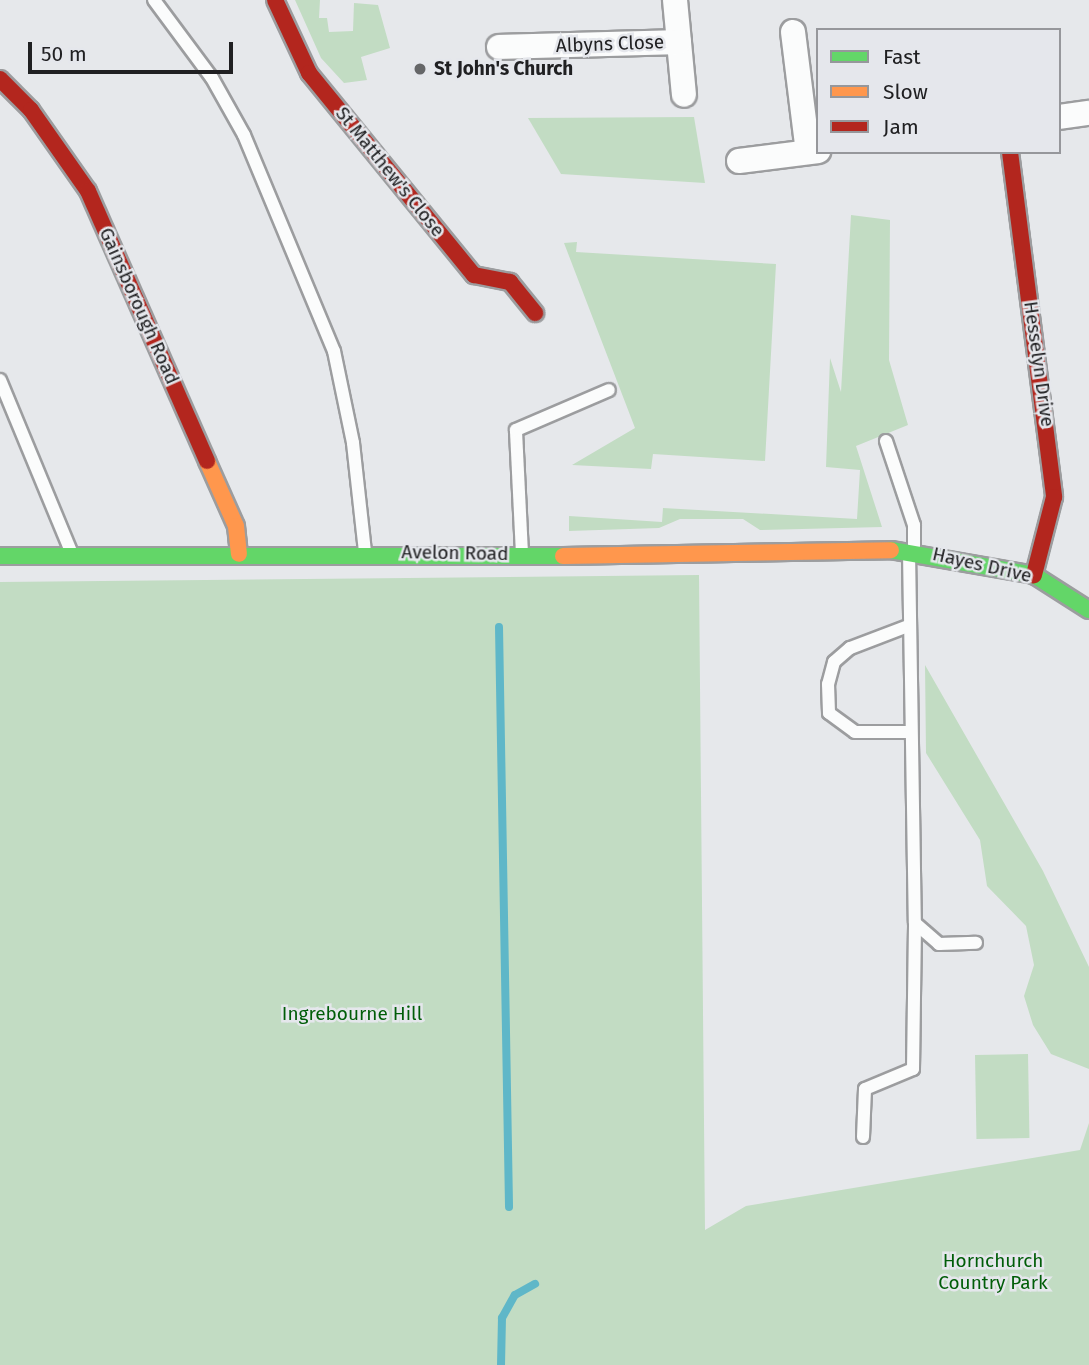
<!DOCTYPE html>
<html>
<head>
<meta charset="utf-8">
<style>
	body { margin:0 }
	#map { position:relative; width:1089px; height:1365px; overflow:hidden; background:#e6e8eb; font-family:"Fira Sans",sans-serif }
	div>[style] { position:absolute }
	.green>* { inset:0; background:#c2dcc3; transform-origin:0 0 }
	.stream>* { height:8px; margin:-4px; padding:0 4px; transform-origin:4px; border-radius:4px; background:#5fb7c8 }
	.roads { filter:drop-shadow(2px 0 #9c9d9f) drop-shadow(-2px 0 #9c9d9f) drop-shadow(0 2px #9c9d9f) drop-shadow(0 -2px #9c9d9f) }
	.lane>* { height:12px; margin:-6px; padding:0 6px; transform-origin:6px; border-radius:6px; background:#fbfcfc }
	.street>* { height:24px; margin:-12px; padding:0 12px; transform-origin:12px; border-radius:12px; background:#fbfcfc }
	.fast>* { height:16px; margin:-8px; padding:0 8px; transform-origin:8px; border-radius:8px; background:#63d668 }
	.slow>* { height:16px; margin:-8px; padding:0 8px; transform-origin:8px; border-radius:8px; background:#ff974d }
	.jam>* { height:16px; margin:-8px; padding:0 8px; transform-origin:8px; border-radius:8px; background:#b3261e }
	.dots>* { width:19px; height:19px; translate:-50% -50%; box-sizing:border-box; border:4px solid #e5e7ec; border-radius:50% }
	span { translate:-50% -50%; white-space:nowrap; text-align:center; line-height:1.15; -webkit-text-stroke:5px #e5e7ec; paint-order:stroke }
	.street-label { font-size:19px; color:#202022 }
	.poi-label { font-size:19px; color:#202022; font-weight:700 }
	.left { translate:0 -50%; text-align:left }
	.park-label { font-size:19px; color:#005d08 }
	.legend { position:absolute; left:816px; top:28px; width:245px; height:126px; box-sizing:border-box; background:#e5e7ec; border:2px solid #96979b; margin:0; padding:9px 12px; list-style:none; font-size:21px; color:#202022 }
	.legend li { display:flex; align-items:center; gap:14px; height:35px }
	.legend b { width:35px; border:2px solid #96979b }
	.scale { position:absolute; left:28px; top:42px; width:205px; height:32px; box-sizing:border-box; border:4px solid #202022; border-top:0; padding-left:9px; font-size:21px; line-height:24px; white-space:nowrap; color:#202022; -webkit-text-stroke:5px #e5e7ec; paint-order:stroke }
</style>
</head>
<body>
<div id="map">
	<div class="green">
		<i style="clip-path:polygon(295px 0,320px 0,319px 18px,327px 18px,329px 32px,353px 31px,354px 3px,378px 5px,390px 48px,361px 57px,367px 80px,344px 83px,321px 58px)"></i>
		<i style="clip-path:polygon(694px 117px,705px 183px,561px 174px,528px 118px)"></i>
		<i style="clip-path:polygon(851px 215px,890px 220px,889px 360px,908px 425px,856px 446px,882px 527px,760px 530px,743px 519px,680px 519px,659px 528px,569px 531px,569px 516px,662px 522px,663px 508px,857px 519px,860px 470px,826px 467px,830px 358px,841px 392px)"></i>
		<i style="clip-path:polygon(577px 242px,576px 252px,776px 264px,765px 461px,653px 454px,651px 469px,572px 465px,635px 428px,564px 243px)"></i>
		<i style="clip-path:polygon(699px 575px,705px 1230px,746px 1206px,1080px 1150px,1089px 1123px,1089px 1365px,0 1365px,0 582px)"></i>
		<i style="clip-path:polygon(925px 665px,1043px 871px,1089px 967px,1089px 1069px,1051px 1054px,1033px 1025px,1024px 996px,1034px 965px,1026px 926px,987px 886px,980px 840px,926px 753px)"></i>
		<i style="left:1028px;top:1054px;width:84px;height:53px;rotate:89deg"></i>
	</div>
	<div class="stream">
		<i style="left:499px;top:627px;width:580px;rotate:89.01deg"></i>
		<i style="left:501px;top:1365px;width:47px;rotate:-88.8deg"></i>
		<i style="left:502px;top:1318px;width:26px;rotate:-61deg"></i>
		<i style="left:515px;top:1295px;width:23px;rotate:-29deg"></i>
	</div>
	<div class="roads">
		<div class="lane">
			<i style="left:154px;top:0;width:97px;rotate:53.4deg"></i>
			<i style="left:212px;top:78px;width:65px;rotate:60.7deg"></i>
			<i style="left:244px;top:135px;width:234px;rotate:67.4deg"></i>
			<i style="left:334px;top:351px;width:94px;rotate:78.3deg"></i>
			<i style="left:353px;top:443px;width:110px;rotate:83.7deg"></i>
			<i style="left:0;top:380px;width:185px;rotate:67.5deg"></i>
			<i style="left:886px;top:441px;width:89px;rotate:71.6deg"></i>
			<i style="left:914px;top:525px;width:21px;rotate:90deg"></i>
			<i style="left:909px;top:552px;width:371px;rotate:89.1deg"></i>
			<i style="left:915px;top:923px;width:32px;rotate:41deg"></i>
			<i style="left:939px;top:944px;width:37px;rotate:-2deg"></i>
			<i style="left:522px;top:554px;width:124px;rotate:-92.8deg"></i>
			<i style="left:516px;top:430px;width:101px;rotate:-23.3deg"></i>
			<i style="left:908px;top:626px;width:62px;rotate:159.2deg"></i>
			<i style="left:850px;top:648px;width:21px;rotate:139deg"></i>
			<i style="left:834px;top:662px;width:23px;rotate:105deg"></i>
			<i style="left:828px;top:684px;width:29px;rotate:88deg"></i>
			<i style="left:829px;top:713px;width:32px;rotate:36deg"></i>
			<i style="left:855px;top:732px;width:56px"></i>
			<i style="left:863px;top:1137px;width:48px;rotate:-87.6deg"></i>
			<i style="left:865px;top:1089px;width:52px;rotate:-22.6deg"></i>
			<i style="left:913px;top:1069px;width:146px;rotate:-89.2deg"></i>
		</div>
		<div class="street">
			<i style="left:675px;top:0;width:95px;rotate:84.6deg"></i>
			<i style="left:793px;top:32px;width:121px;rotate:82.9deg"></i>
			<i style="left:499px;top:47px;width:180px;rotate:-1.6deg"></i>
			<i style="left:1059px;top:117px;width:30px;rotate:-8deg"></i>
			<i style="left:739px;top:161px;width:80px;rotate:-7.2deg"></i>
		</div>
		<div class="fast">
			<i style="left:891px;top:550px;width:145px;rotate:9.9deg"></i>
			<i style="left:1034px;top:575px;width:65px;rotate:32.5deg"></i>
			<i style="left:0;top:556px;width:563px"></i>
		</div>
		<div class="slow">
			<i style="left:207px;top:461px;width:71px;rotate:66deg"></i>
			<i style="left:236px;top:526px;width:28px;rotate:84deg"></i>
			<i style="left:563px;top:556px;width:328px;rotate:-1deg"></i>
		</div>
		<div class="jam">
			<i style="left:275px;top:0;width:81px;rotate:65deg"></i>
			<i style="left:309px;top:73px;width:261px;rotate:50.8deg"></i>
			<i style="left:474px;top:275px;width:37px;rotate:11deg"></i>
			<i style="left:510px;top:282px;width:40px;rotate:51deg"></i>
			<i style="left:0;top:79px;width:44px;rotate:45deg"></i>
			<i style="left:31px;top:110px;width:99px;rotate:54.9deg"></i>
			<i style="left:88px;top:191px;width:295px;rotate:66.2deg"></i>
			<i style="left:1010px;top:152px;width:348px;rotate:82.7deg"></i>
			<i style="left:1054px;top:497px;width:81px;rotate:104.4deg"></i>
		</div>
	</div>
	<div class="dots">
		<i style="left:420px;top:69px;background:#656668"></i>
	</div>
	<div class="street-label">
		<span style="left:610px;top:44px;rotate:-2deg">Albyns Close</span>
		<span style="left:390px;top:172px;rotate:51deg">St Matthew's Close</span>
		<span style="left:139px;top:306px;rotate:66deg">Gainsborough Road</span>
		<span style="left:1039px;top:364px;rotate:82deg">Hesselyn Drive</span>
		<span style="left:455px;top:553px;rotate:1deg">Avelon Road</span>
		<span style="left:982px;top:565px;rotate:13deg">Hayes Drive</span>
	</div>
	<div class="poi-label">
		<span class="left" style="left:434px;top:69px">St John's Church</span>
	</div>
	<div class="park-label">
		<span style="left:352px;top:1014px">Ingrebourne Hill</span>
		<span style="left:993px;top:1272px">Hornchurch<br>Country Park</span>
	</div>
	<ul class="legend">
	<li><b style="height:9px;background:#63d668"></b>Fast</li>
	<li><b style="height:9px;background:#ff974d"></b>Slow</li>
	<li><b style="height:9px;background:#b3261e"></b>Jam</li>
	</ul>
	<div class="scale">50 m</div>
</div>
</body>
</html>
